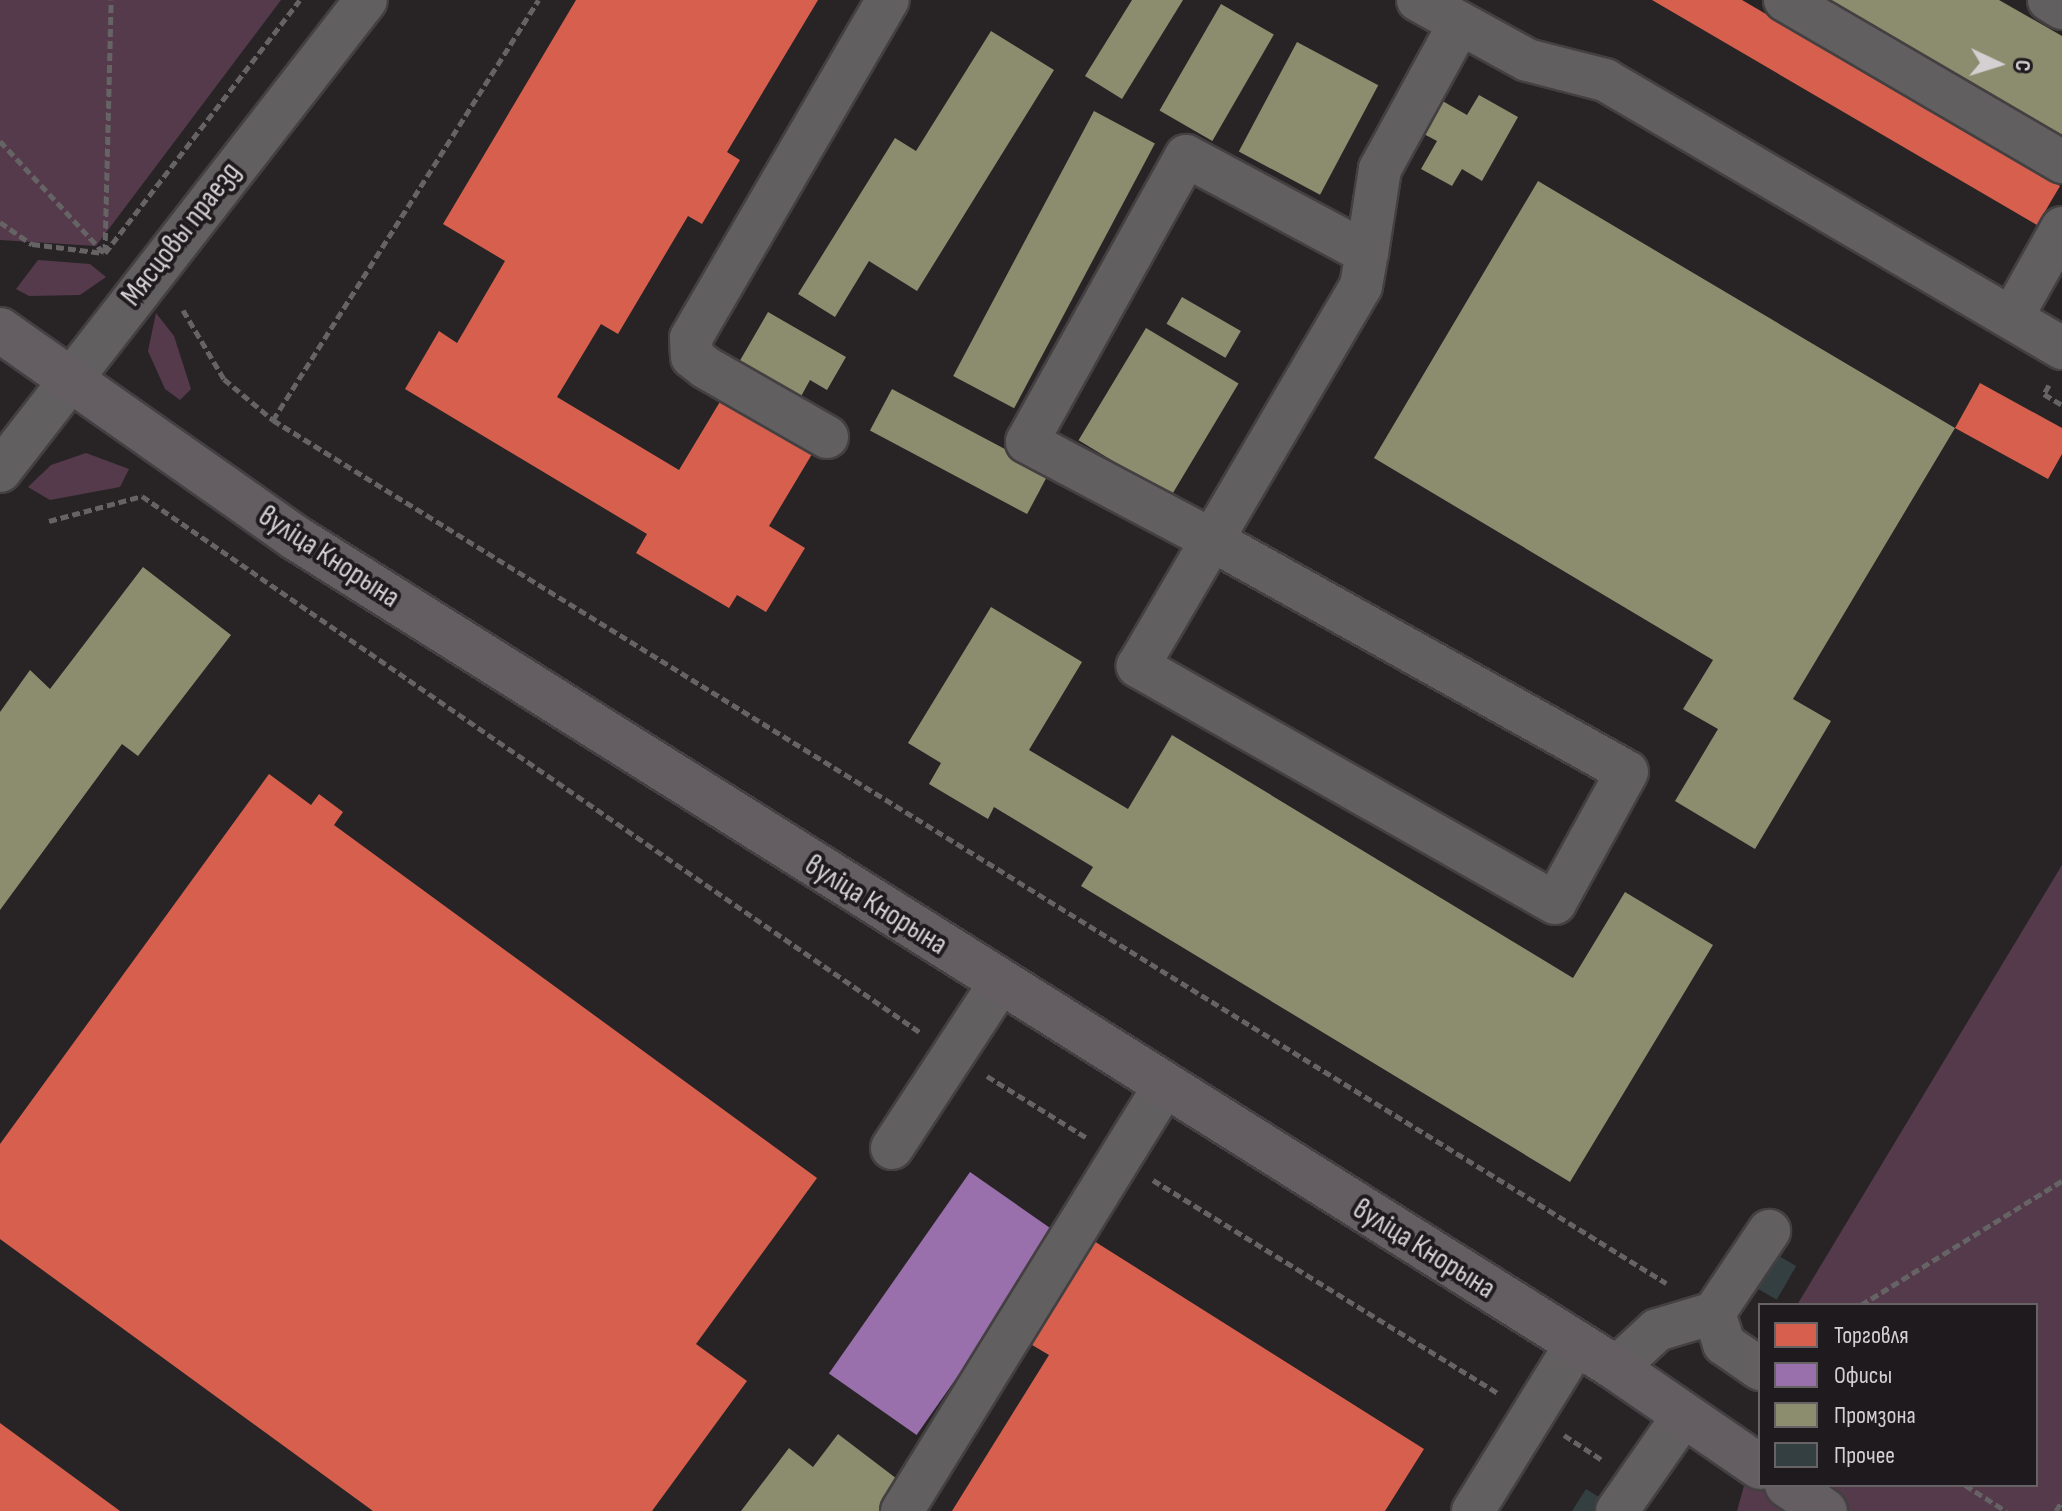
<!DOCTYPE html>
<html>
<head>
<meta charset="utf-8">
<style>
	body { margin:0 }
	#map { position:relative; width:2062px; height:1511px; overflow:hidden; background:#282426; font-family:"Sofia Sans Condensed",sans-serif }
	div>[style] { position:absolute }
	.green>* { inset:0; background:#543a4b }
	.shops>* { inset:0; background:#d6604d }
	.offices>* { inset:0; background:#9970ab; transform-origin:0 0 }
	.industry>* { inset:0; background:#8c8c6e; transform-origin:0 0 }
	.building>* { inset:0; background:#333f41; transform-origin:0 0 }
	.path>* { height:5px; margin-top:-2.5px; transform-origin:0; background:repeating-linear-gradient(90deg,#656364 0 8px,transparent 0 12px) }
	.roads { filter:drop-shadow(2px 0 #444042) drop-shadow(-2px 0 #444042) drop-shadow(0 2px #444042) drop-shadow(0 -2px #444042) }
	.minor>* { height:42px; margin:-21px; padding:0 21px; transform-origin:21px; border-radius:21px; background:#615f60 }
	.major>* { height:44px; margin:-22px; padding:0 22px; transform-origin:22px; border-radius:22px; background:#645e62 }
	span { translate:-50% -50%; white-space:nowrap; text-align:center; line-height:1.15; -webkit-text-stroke:8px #1f1a1d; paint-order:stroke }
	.street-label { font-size:30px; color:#d4d0d2 }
	.legend { position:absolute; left:1758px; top:1303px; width:280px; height:184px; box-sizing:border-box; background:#1f1a1d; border:2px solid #676365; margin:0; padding:10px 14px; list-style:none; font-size:24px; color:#d4d0d2 }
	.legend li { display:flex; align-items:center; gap:16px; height:40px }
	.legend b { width:40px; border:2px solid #676365 }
	.north { position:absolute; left:1958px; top:24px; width:80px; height:80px; -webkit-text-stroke:6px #1f1a1d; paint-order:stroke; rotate:94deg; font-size:22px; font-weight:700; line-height:32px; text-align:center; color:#d4d0d2 }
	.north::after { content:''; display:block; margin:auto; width:28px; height:36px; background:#d4d0d2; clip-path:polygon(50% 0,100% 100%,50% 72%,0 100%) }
</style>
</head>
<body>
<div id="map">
	<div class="green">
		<i style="clip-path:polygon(0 0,281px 0,96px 246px,0 240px)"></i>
		<i style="clip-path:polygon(38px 260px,90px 264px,106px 277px,80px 295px,29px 296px,16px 289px)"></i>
		<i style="clip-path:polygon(156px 313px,174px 336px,191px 389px,180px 400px,165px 389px,148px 351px)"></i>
		<i style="clip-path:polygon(86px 453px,129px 469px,120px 487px,50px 500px,28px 487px,51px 465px)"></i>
		<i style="clip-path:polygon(2062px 865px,2062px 1511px,1737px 1511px,1760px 1428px,1760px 1485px,2036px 1485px,2036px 1305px,1797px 1305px)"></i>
	</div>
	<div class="shops">
		<i style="clip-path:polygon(576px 0,818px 0,727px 152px,740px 160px,702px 224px,688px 216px,618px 334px,601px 324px,557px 397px,679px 470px,730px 385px,821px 439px,769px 526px,805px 548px,766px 612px,737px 595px,729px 608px,636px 553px,647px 534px,405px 389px,439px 331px,457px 343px,505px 261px,443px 224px)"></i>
		<i style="clip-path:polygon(1652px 0,1742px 0,2060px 186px,2037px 225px)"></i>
		<i style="clip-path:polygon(1980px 383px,2062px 428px,2062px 454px,2048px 479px,1955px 428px)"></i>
		<i style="clip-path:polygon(269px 774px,311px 805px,319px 794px,343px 812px,334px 825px,817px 1178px,696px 1344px,747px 1381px,652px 1511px,373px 1511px,0 1239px,0 1144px)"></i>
		<i style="clip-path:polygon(1086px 1236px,1424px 1449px,1385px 1511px,952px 1511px,1049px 1355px,1022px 1339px)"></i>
		<i style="clip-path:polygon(0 1423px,120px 1511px,0 1511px)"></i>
	</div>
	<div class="offices">
		<i style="left:970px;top:1172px;width:107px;height:246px;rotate:35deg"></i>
	</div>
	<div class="industry">
		<i style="clip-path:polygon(1132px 0,1183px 0,1122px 99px,1085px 76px)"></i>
		<i style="clip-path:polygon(1827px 0,1999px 0,2062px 36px,2062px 138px)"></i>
		<i style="left:1221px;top:4px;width:61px;height:123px;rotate:30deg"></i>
		<i style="clip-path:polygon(991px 31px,1054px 70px,917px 291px,869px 261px,835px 317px,798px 294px,895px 138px,916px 151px)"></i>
		<i style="left:1297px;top:42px;width:92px;height:124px;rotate:28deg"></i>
		<i style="clip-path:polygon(1479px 95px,1518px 117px,1482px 181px,1462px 169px,1452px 186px,1421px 169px,1437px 141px,1420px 132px,1439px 99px,1467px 115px)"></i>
		<i style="left:1094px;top:111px;width:69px;height:300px;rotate:28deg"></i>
		<i style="clip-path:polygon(1538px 181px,1955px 428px,1793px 699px,1831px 721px,1755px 849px,1675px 801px,1718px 729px,1683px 709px,1713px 660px,1374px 458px)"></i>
		<i style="left:1182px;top:297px;width:68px;height:31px;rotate:30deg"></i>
		<i style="clip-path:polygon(768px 312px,846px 357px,827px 390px,810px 380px,793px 411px,731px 376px)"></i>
		<i style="left:1146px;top:328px;width:108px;height:131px;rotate:31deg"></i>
		<i style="left:892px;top:389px;width:178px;height:47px;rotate:28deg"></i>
		<i style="clip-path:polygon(143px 567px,231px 635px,138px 756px,122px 744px,0 910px,0 712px,30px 670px,50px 689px)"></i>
		<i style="clip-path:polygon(991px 607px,1082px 662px,1029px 750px,1128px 809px,1172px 735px,1573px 978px,1625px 892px,1713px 945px,1570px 1182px,1081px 886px,1093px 867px,994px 807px,988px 819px,929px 784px,941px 763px,908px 743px)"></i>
		<i style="clip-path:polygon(838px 1434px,901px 1482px,879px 1511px,741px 1511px,789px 1448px,813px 1467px)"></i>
	</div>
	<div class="building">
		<i style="left:1772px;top:1252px;width:28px;height:39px;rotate:30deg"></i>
		<i style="clip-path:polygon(1586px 1489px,1607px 1502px,1602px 1511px,1572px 1511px)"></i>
	</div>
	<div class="path">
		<i style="left:0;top:141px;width:153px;rotate:47.1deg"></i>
		<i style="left:0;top:222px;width:39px;rotate:35deg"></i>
		<i style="left:32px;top:244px;width:72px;rotate:7.2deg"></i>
		<i style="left:105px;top:252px;width:252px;rotate:-88.6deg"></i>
		<i style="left:105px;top:253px;width:319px;rotate:-52.4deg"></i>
		<i style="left:183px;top:310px;width:80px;rotate:59.3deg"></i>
		<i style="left:224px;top:379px;width:64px;rotate:39.9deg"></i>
		<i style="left:273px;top:420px;width:1639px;rotate:31.78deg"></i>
		<i style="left:2049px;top:385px;width:10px;rotate:119deg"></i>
		<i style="left:2044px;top:394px;width:21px;rotate:31deg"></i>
		<i style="left:273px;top:420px;width:497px;rotate:-57.7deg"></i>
		<i style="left:49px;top:521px;width:96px;rotate:-15deg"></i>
		<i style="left:142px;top:496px;width:946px;rotate:34.58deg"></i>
		<i style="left:987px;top:1076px;width:118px;rotate:31.8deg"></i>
		<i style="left:1153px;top:1180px;width:405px;rotate:31.7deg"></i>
		<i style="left:1861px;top:1305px;width:236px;rotate:-31.7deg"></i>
		<i style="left:1564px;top:1435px;width:45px;rotate:33.3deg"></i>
		<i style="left:1965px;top:1485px;width:49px;rotate:32.4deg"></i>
		<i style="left:2056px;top:1511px;width:12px;rotate:-59deg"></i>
	</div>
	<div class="roads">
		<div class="minor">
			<i style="left:1418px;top:0;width:124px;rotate:28.8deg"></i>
			<i style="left:1527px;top:60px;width:81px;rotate:14.4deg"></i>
			<i style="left:1605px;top:80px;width:530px;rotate:30.39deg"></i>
			<i style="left:1785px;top:0;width:321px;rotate:30.3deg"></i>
			<i style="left:2049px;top:0;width:15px;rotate:32deg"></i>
			<i style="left:1367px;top:253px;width:205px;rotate:-151.8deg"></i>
			<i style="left:1186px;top:156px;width:327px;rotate:119.1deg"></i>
			<i style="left:1027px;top:442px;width:209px;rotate:27.9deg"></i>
			<i style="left:1212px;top:540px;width:475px;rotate:29.2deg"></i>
			<i style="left:1627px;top:772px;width:149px;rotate:118.8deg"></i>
			<i style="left:1555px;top:903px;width:480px;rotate:-150.4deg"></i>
			<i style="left:1138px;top:666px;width:146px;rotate:-59.6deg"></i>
			<i style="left:1212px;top:540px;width:294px;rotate:-59.6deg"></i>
			<i style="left:1361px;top:286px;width:34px;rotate:-80deg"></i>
			<i style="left:1367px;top:253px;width:85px;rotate:-81.2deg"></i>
			<i style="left:1380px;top:169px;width:166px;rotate:-61.3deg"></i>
			<i style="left:2012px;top:317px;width:102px;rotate:-60.7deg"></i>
			<i style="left:827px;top:437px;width:141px;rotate:-150.2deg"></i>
			<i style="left:705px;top:367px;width:16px;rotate:-142deg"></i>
			<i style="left:692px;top:357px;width:19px;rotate:-93deg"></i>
			<i style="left:691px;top:338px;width:391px;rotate:-59.8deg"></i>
			<i style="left:0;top:471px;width:596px;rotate:-52.15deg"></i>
			<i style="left:892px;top:1148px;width:197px;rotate:-56.8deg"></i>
			<i style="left:1714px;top:1313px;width:33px;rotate:72deg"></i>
			<i style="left:1724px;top:1344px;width:44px;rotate:34.8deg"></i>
			<i style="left:1616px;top:1368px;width:56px;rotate:-42.8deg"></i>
			<i style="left:1657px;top:1330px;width:59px;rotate:-16.6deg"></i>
			<i style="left:1714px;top:1313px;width:99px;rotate:-56.1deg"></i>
			<i style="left:902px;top:1511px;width:498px;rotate:-58.3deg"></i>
			<i style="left:1473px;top:1511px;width:196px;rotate:-58.3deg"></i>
			<i style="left:1617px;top:1511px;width:117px;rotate:-55.1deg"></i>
		</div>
		<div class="major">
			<i style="left:0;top:330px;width:362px;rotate:35.1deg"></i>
			<i style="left:296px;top:538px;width:1559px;rotate:32.16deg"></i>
			<i style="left:1616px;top:1368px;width:175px;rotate:34.5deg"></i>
			<i style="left:1787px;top:1485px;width:46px;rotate:34.4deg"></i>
		</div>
	</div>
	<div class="street-label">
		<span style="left:181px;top:234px;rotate:-52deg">Мясцовы праезд</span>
		<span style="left:329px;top:557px;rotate:33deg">вуліца Кнорына</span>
		<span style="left:876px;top:905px;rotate:32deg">вуліца Кнорына</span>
		<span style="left:1424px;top:1249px;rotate:32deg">вуліца Кнорына</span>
	</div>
	<ul class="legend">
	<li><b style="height:22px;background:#d6604d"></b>Торговля</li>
	<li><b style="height:22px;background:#9970ab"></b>Офисы</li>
	<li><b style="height:22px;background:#8c8c6e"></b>Промзона</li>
	<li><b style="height:22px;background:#333f41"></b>Прочее</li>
	</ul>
	<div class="north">С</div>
</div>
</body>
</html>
